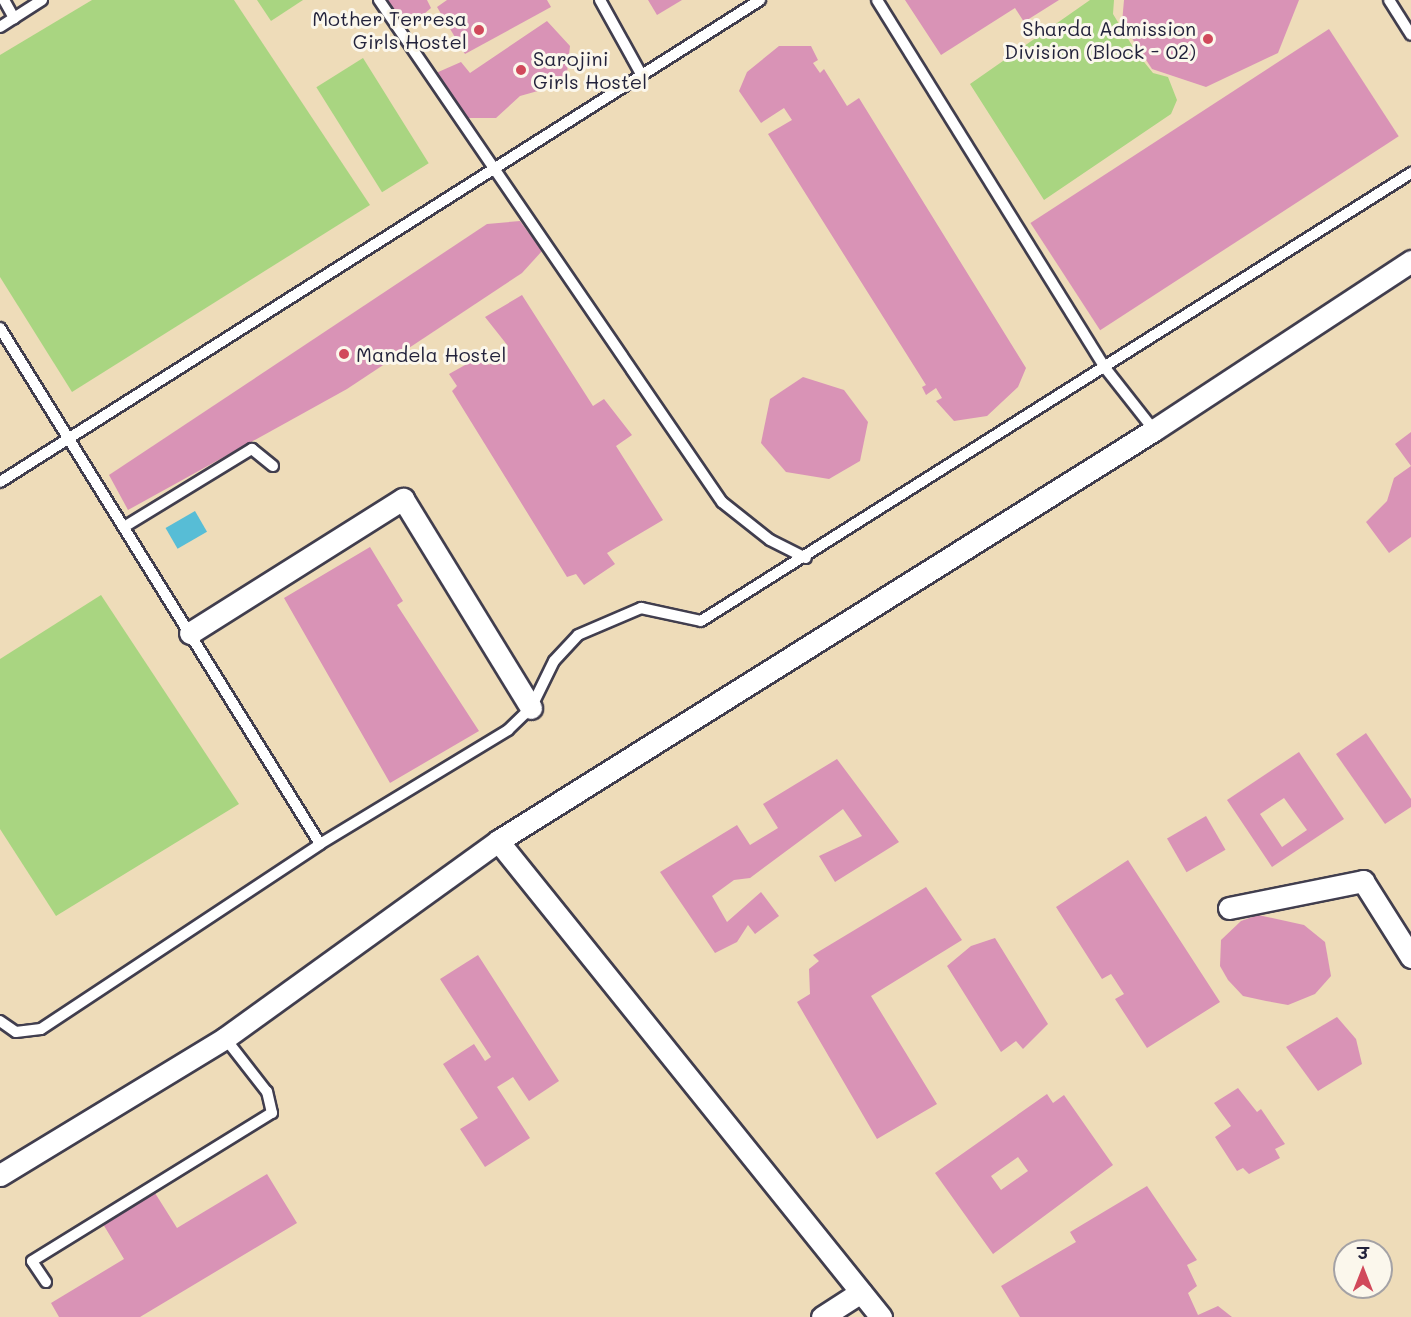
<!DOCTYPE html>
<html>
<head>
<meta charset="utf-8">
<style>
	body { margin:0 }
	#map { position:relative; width:1411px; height:1317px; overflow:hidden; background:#eedcb9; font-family:Mali,"Playpen Sans Deva",sans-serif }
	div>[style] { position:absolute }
	.green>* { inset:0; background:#a9d581; transform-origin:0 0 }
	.water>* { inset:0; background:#57bdd6; transform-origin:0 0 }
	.building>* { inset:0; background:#d993b6; transform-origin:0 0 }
	.roads { filter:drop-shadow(2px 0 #413e4e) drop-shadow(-2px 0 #413e4e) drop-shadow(0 2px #413e4e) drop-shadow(0 -2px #413e4e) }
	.service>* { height:10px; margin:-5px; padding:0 5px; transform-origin:5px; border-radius:5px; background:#fff }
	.minor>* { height:21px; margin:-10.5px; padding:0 10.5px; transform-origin:10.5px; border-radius:10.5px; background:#fff }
	.dots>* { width:16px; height:16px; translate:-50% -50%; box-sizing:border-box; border:3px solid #fbf7ec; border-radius:50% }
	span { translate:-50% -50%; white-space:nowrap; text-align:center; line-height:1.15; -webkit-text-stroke:6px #fbf7ec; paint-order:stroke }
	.poi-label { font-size:20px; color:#22223b }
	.right { translate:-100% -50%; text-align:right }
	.left { translate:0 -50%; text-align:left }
	.north { position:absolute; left:1333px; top:1239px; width:60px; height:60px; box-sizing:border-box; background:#fbf7ec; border:2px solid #a4a2a5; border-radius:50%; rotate:0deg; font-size:16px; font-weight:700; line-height:24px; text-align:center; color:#22223b }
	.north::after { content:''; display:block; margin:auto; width:21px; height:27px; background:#d1495b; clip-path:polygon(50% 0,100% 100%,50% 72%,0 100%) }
</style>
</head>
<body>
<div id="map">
	<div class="green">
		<i style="clip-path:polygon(92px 0,234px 0,370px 205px,72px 392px,0 277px,0 55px)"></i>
		<i style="clip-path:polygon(257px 0,303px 0,271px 21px)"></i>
		<i style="clip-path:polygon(1090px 0,1114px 0,1113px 14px,1136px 52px,1153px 73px,1168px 77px,1177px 100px,1171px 114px,1044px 200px,970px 84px)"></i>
		<i style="left:363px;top:58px;width:124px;height:55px;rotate:58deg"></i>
		<i style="clip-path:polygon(101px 595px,239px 804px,56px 916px,0 829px,0 659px)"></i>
	</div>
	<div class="water">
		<i style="left:195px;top:511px;width:24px;height:34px;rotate:60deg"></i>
	</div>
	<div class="building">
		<i style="clip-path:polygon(384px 0,427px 0,431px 8px,409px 27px,399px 24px)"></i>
		<i style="clip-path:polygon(447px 0,547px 0,551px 7px,465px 54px,437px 7px)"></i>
		<i style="clip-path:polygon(648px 0,682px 0,657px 15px)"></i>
		<i style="clip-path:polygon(905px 0,1059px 0,1024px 22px,1015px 8px,941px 55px)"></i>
		<i style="clip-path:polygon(1124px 0,1299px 0,1278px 53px,1206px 87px,1152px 69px,1122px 23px)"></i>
		<i style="clip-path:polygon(547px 21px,570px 46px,567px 73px,552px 87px,520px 96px,496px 118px,465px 118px,436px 73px,461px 62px,470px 73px)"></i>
		<i style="left:1329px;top:29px;width:128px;height:356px;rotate:57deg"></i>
		<i style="clip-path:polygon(779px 46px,811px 46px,818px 60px,813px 63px,820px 73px,824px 69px,847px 106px,859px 98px,1026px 368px,1018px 387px,987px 416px,954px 421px,936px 401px,942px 398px,936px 388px,926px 395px,922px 387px,926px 385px,768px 134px,792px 120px,784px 108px,761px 123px,739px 91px,747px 72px)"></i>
		<i style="clip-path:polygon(520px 221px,542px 251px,522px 273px,347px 389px,128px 510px,109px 475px,487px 224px)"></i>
		<i style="clip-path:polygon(522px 295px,593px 406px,604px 399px,632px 435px,616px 446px,663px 520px,607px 553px,615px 564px,584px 585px,576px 574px,567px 577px,452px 391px,457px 386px,449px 374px,483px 355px,489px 365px,508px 346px,485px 317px)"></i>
		<i style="clip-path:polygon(803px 377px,844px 390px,868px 422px,860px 461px,829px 479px,786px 472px,761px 443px,770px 399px)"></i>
		<i style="clip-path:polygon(1411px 432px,1411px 537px,1389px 553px,1366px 522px,1387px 501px,1394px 478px,1411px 466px,1395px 444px)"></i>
		<i style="clip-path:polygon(370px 547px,403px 601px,397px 605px,479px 731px,390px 783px,284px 598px)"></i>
		<i style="clip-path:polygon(1366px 733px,1411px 799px,1411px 807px,1385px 824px,1336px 754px)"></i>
		<i style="clip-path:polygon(evenodd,1299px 752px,1344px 819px,1272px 867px,1227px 800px,1299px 752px,1284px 798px,1307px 830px,1282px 847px,1260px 814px,1284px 798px)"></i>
		<i style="clip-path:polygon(837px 759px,899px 842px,835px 882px,819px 856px,862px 836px,843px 809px,750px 878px,734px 880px,712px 896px,727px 922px,761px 892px,779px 916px,755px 934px,748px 925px,737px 942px,715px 953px,660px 872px,737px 825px,750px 845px,778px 828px,763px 804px)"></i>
		<i style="left:1206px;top:816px;width:39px;height:45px;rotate:60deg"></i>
		<i style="clip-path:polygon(1128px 860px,1220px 1002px,1147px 1048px,1115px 999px,1124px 994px,1111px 974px,1102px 979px,1056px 907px)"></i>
		<i style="clip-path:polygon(926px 887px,962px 940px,871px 996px,937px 1104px,877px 1139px,797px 1002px,810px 994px,809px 969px,819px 961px,813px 955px)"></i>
		<i style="clip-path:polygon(1258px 915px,1304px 925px,1325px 942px,1331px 976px,1315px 994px,1288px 1005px,1266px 1001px,1243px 996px,1228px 980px,1220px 966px,1221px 940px,1241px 921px)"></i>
		<i style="clip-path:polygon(995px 938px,1048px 1024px,1023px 1049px,1016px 1041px,1001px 1052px,947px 966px,971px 946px)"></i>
		<i style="clip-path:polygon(478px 955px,559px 1081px,529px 1101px,513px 1077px,497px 1087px,530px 1138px,485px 1167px,460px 1129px,478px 1118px,443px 1064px,474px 1044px,485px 1061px,491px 1057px,440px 979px)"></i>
		<i style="clip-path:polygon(1337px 1017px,1356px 1039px,1362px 1064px,1318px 1091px,1286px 1047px)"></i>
		<i style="clip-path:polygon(1238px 1088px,1257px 1112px,1261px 1109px,1285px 1144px,1275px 1149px,1280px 1158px,1249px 1174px,1243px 1168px,1237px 1171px,1215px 1137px,1231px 1126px,1214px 1103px)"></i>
		<i style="clip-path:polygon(evenodd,1047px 1094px,1053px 1103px,1064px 1095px,1113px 1165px,993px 1254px,935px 1173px,1047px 1094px,1018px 1157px,1028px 1171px,1001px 1190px,991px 1176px,1018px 1157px)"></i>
		<i style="clip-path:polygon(267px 1174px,297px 1223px,140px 1317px,59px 1317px,51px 1303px,124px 1259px,103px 1224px,155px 1193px,177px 1228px)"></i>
		<i style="clip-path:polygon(1147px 1186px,1197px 1260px,1187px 1265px,1197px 1286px,1188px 1293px,1198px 1315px,1218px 1306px,1232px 1317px,1020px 1317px,1001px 1286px,1076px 1242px,1070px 1232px)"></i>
	</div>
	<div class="roads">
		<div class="service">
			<i style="left:4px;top:0;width:21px;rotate:61deg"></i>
			<i style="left:379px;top:0;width:608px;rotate:55.66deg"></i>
			<i style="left:722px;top:502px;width:61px;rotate:38.4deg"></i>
			<i style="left:770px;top:540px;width:40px;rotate:26.6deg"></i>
			<i style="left:600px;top:0;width:85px;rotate:61deg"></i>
			<i style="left:877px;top:0;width:434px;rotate:58.2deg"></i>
			<i style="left:1106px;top:369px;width:78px;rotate:51.8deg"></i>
			<i style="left:1389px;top:0;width:41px;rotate:57.8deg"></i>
			<i style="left:0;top:27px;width:50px;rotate:-32.7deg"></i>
			<i style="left:0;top:328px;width:607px;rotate:58.19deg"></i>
			<i style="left:0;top:482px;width:900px;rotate:-32.38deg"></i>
			<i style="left:124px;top:527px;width:150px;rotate:-31.4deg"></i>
			<i style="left:252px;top:449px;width:27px;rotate:39deg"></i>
			<i style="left:0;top:1021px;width:19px;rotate:35deg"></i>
			<i style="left:16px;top:1032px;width:25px;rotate:-7deg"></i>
			<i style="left:41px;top:1029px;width:335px;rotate:-33.5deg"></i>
			<i style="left:320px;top:844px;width:220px;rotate:-31.2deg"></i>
			<i style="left:508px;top:730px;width:32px;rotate:-44deg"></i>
			<i style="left:531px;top:708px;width:52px;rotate:-63.9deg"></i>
			<i style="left:554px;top:661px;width:35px;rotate:-47deg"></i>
			<i style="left:578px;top:635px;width:69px;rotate:-23.2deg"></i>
			<i style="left:641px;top:608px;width:61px;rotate:12.2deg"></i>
			<i style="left:701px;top:621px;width:840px;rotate:-32.25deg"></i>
			<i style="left:46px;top:1282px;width:25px;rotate:-124deg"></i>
			<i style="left:32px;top:1261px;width:282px;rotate:-31.7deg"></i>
			<i style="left:272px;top:1113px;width:22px;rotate:-103deg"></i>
			<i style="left:267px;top:1092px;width:68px;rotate:-127.9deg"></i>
		</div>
		<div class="minor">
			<i style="left:190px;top:633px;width:252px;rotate:-32.2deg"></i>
			<i style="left:403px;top:499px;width:245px;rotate:58.5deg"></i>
			<i style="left:498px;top:841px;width:611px;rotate:51.18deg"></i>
			<i style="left:1229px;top:908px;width:137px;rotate:-11.4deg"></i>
			<i style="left:1363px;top:881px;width:90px;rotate:57.7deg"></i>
			<i style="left:0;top:1175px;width:263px;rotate:-31.3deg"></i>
			<i style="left:225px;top:1038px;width:337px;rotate:-35.8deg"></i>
			<i style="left:498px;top:841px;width:774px;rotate:-32.07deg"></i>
			<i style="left:1154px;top:430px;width:308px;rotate:-33.3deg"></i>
			<i style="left:822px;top:1317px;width:46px;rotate:-32.7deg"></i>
		</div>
	</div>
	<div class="dots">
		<i style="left:479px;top:30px;background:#d1495b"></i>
		<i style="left:1208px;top:39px;background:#d1495b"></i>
		<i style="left:521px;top:70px;background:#d1495b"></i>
		<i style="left:344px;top:354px;background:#d1495b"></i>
	</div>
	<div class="poi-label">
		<span class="right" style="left:467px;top:30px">Mother Terresa<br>Girls Hostel</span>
		<span class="right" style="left:1196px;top:40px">Sharda Admission<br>Division (Block - 02)</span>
		<span class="left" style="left:533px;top:70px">Sarojini<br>Girls Hostel</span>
		<span class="left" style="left:356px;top:354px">Mandela Hostel</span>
	</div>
	<div class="north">उ</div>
</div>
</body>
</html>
